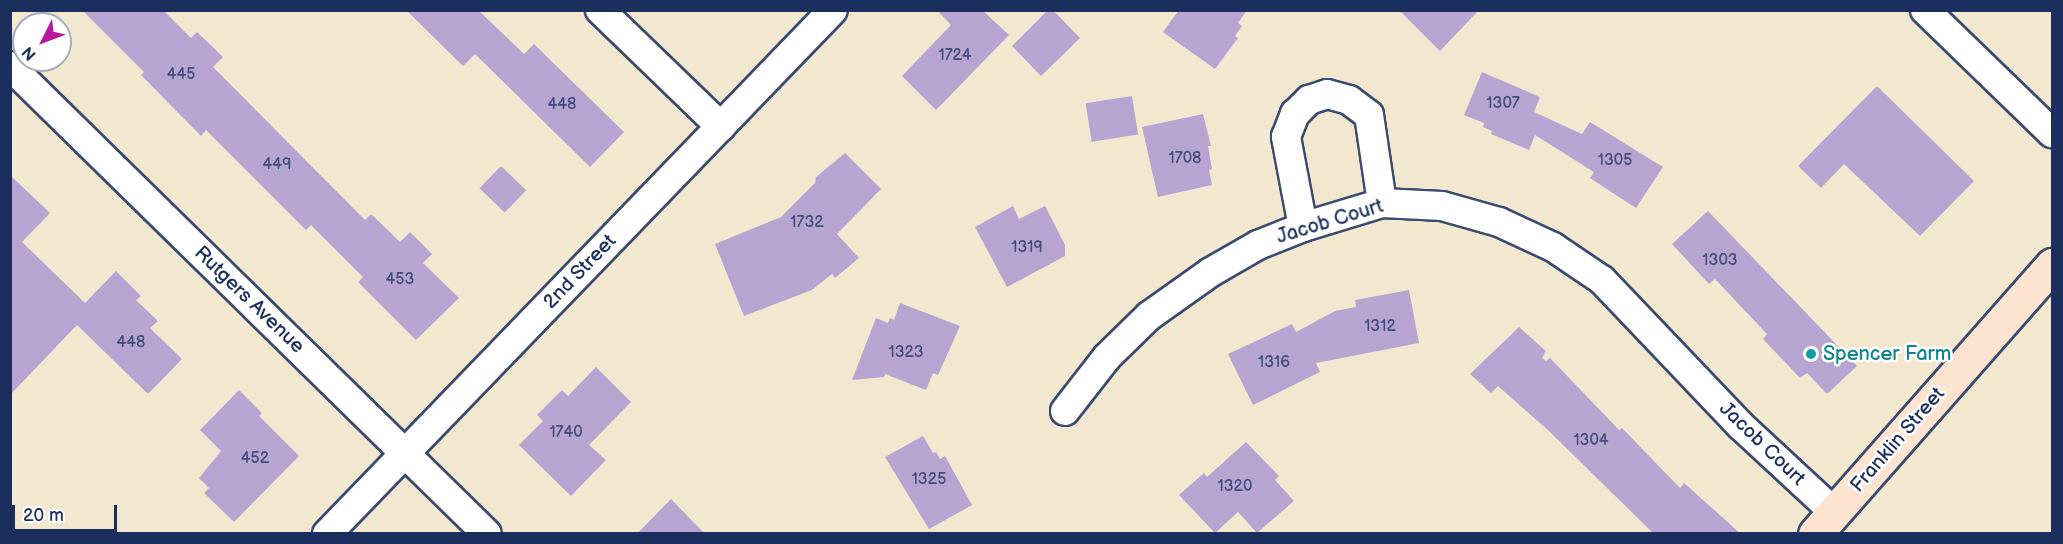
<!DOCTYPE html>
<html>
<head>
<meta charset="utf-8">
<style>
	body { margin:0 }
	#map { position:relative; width:2063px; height:544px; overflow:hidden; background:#f1e8cf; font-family:"Balsamiq Sans",sans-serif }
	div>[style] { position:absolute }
	.building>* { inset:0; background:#b6a5d1; transform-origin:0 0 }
	.roads { filter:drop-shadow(2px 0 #3b4b6f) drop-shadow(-2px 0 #3b4b6f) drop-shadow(0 2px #3b4b6f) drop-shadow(0 -2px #3b4b6f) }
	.street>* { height:28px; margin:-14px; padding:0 14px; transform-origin:14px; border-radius:14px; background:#fff }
	.secondary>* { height:33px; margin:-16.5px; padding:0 16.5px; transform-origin:16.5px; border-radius:16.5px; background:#fde4d1 }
	.dots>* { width:16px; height:16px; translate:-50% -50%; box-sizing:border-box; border:3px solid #fff; border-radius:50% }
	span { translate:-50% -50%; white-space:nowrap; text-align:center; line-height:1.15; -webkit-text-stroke:5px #fff; paint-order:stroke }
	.number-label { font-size:16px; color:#424c7b }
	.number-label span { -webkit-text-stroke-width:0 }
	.street-label { font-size:20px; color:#1b2f5e }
	.culture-label { font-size:20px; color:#0d838f }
	.left { translate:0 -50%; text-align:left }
	.frame { position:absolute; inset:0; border:12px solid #1b2f5e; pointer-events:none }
	.north { position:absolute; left:12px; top:12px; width:60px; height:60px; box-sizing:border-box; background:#fff; border:2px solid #a4acbf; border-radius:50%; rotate:228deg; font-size:16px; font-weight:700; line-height:24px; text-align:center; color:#1b2f5e }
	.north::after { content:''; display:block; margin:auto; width:21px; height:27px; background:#b5179e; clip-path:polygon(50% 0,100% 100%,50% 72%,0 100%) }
	.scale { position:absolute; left:12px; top:505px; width:105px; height:27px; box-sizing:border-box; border:3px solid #1b2f5e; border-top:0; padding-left:8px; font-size:18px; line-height:21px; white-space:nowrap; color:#1b2f5e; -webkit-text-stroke:4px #fff; paint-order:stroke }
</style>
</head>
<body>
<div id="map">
	<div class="building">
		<i style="clip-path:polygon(82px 10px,163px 10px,191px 38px,197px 32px,223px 57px,213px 67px,365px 220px,371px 214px,400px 242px,410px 232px,432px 254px,423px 263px,459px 298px,416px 340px,358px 282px,363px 277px,311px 225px,306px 230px,206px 130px,201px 136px,141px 75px,144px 72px)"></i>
		<i style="clip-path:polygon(406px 10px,478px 10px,524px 54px,534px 44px,624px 132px,590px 167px,475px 54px,463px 66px)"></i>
		<i style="clip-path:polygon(937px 10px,982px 10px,1009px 35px,936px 110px,902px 76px,951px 25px)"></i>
		<i style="clip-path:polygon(1048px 10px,1053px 10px,1080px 38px,1041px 76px,1012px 46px)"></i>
		<i style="clip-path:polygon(1179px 10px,1247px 10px,1238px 23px,1242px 26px,1235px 36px,1238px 38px,1215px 69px,1163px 32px)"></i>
		<i style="clip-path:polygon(1399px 10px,1479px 10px,1440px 51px)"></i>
		<i style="clip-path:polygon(1482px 72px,1540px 97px,1534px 112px,1582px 134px,1590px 122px,1663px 167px,1636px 208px,1590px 178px,1594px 172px,1535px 135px,1529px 150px,1491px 134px,1492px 131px,1483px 127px,1484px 123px,1464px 115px)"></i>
		<i style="clip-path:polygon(1877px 86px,1974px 181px,1920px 236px,1844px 164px,1821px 188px,1798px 166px)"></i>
		<i style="left:1132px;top:96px;width:39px;height:47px;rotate:81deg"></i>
		<i style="clip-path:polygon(1203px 114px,1211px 146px,1208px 146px,1212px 169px,1209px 170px,1212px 185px,1158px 197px,1142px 127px)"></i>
		<i style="clip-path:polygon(845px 153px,881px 189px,837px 234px,859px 258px,835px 278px,832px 274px,812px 290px,744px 316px,715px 244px,781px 217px,815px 183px,816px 177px)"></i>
		<i style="left:501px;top:166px;width:35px;height:31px;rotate:44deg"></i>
		<i style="clip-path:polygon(10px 175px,50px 213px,22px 242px,85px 303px,116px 271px,141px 296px,136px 300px,158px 321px,150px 328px,182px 359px,148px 394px,77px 325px,10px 395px)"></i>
		<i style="clip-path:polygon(1013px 206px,1019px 219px,1045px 206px,1065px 245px,1065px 256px,1007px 287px,975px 227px)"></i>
		<i style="clip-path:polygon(1708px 211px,1857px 366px,1827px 394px,1807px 373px,1800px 378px,1763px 339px,1767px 334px,1715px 279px,1709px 284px,1672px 244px)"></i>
		<i style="clip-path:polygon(1409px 290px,1419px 343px,1316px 363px,1320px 372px,1253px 405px,1228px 354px,1292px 324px,1296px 332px,1335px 311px,1356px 307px,1355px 300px)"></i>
		<i style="clip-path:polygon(900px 303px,960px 326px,938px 375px,933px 373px,926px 390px,885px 374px,884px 377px,852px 380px,876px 318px,888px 323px,890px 318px,894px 320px)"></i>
		<i style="clip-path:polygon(1519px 327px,1546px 351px,1542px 358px,1546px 361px,1550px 358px,1619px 430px,1622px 428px,1680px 488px,1684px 483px,1741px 534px,1654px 534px,1550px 432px,1498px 386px,1491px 393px,1470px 374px)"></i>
		<i style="clip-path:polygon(596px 367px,631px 402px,589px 445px,606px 460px,571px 496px,519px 445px,543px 421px,537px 415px,562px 390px,568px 396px)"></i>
		<i style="clip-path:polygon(239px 390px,262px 413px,259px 416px,299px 456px,234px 522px,204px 493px,209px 488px,199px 478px,221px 451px,200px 430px)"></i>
		<i style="clip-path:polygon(923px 436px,933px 453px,936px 452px,940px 459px,945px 456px,972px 505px,929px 529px,885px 457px)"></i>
		<i style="clip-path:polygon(1246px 442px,1279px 476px,1275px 480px,1294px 501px,1257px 533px,1238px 512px,1215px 533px,1179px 495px,1204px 473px,1207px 477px)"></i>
		<i style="clip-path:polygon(671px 499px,705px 534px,637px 534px)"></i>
	</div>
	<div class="roads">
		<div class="street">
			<i style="left:600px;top:10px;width:168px;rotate:44deg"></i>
			<i style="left:1925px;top:10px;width:177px;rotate:44.1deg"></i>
			<i style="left:10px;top:66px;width:668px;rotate:44.45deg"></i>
			<i style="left:1303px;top:227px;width:92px;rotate:-100.7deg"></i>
			<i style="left:1286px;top:137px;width:25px;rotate:-69deg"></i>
			<i style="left:1295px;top:114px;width:20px;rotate:-45deg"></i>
			<i style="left:1309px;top:100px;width:19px;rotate:-18deg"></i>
			<i style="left:1327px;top:94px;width:23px;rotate:15deg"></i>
			<i style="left:1349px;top:100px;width:25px;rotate:37deg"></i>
			<i style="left:1369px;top:115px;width:89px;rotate:81.6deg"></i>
			<i style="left:1065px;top:411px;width:68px;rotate:-52.1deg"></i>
			<i style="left:1107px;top:357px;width:59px;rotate:-44.3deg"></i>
			<i style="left:1149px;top:316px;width:76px;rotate:-35.4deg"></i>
			<i style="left:1211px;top:272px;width:54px;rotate:-29.9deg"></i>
			<i style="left:1258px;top:245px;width:48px;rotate:-21.8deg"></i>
			<i style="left:1303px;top:227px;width:83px;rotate:-16.9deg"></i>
			<i style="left:1382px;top:203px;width:60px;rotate:2.9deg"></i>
			<i style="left:1442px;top:206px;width:59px;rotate:15.7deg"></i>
			<i style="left:1499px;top:222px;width:60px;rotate:24.8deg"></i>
			<i style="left:1553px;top:247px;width:59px;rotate:34deg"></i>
			<i style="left:1602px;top:280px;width:200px;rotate:46.4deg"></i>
			<i style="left:1740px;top:425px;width:128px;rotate:42.8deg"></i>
			<i style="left:327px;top:534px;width:728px;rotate:-46deg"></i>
		</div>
		<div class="secondary">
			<i style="left:1815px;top:534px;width:359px;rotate:-48.6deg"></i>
		</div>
	</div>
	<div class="dots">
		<i style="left:1811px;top:354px;background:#0f9aa8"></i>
	</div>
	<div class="number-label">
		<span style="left:955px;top:56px">1724</span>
		<span style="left:181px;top:75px">445</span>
		<span style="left:1503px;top:104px">1307</span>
		<span style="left:562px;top:105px">448</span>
		<span style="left:1185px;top:159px">1708</span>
		<span style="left:1615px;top:161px">1305</span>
		<span style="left:277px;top:165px">449</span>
		<span style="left:807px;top:223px">1732</span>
		<span style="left:1027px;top:248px">1319</span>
		<span style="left:1720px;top:261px">1303</span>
		<span style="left:400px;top:280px">453</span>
		<span style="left:1380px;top:327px">1312</span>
		<span style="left:131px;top:343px">448</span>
		<span style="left:906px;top:353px">1323</span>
		<span style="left:1274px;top:363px">1316</span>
		<span style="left:566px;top:433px">1740</span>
		<span style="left:1591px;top:441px">1304</span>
		<span style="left:255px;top:459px">452</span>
		<span style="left:929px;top:480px">1325</span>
		<span style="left:1235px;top:487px">1320</span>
	</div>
	<div class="street-label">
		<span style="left:1330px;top:222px;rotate:-17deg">Jacob Court</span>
		<span style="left:580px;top:272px;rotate:-46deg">2nd Street</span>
		<span style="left:249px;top:300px;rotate:44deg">Rutgers Avenue</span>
		<span style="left:1898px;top:440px;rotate:-49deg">Franklin Street</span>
		<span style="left:1762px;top:444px;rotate:44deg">Jacob Court</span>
	</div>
	<div class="culture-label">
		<span class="left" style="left:1823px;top:354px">Spencer Farm</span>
	</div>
	<div class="frame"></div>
	<div class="north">N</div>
	<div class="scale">20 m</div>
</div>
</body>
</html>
